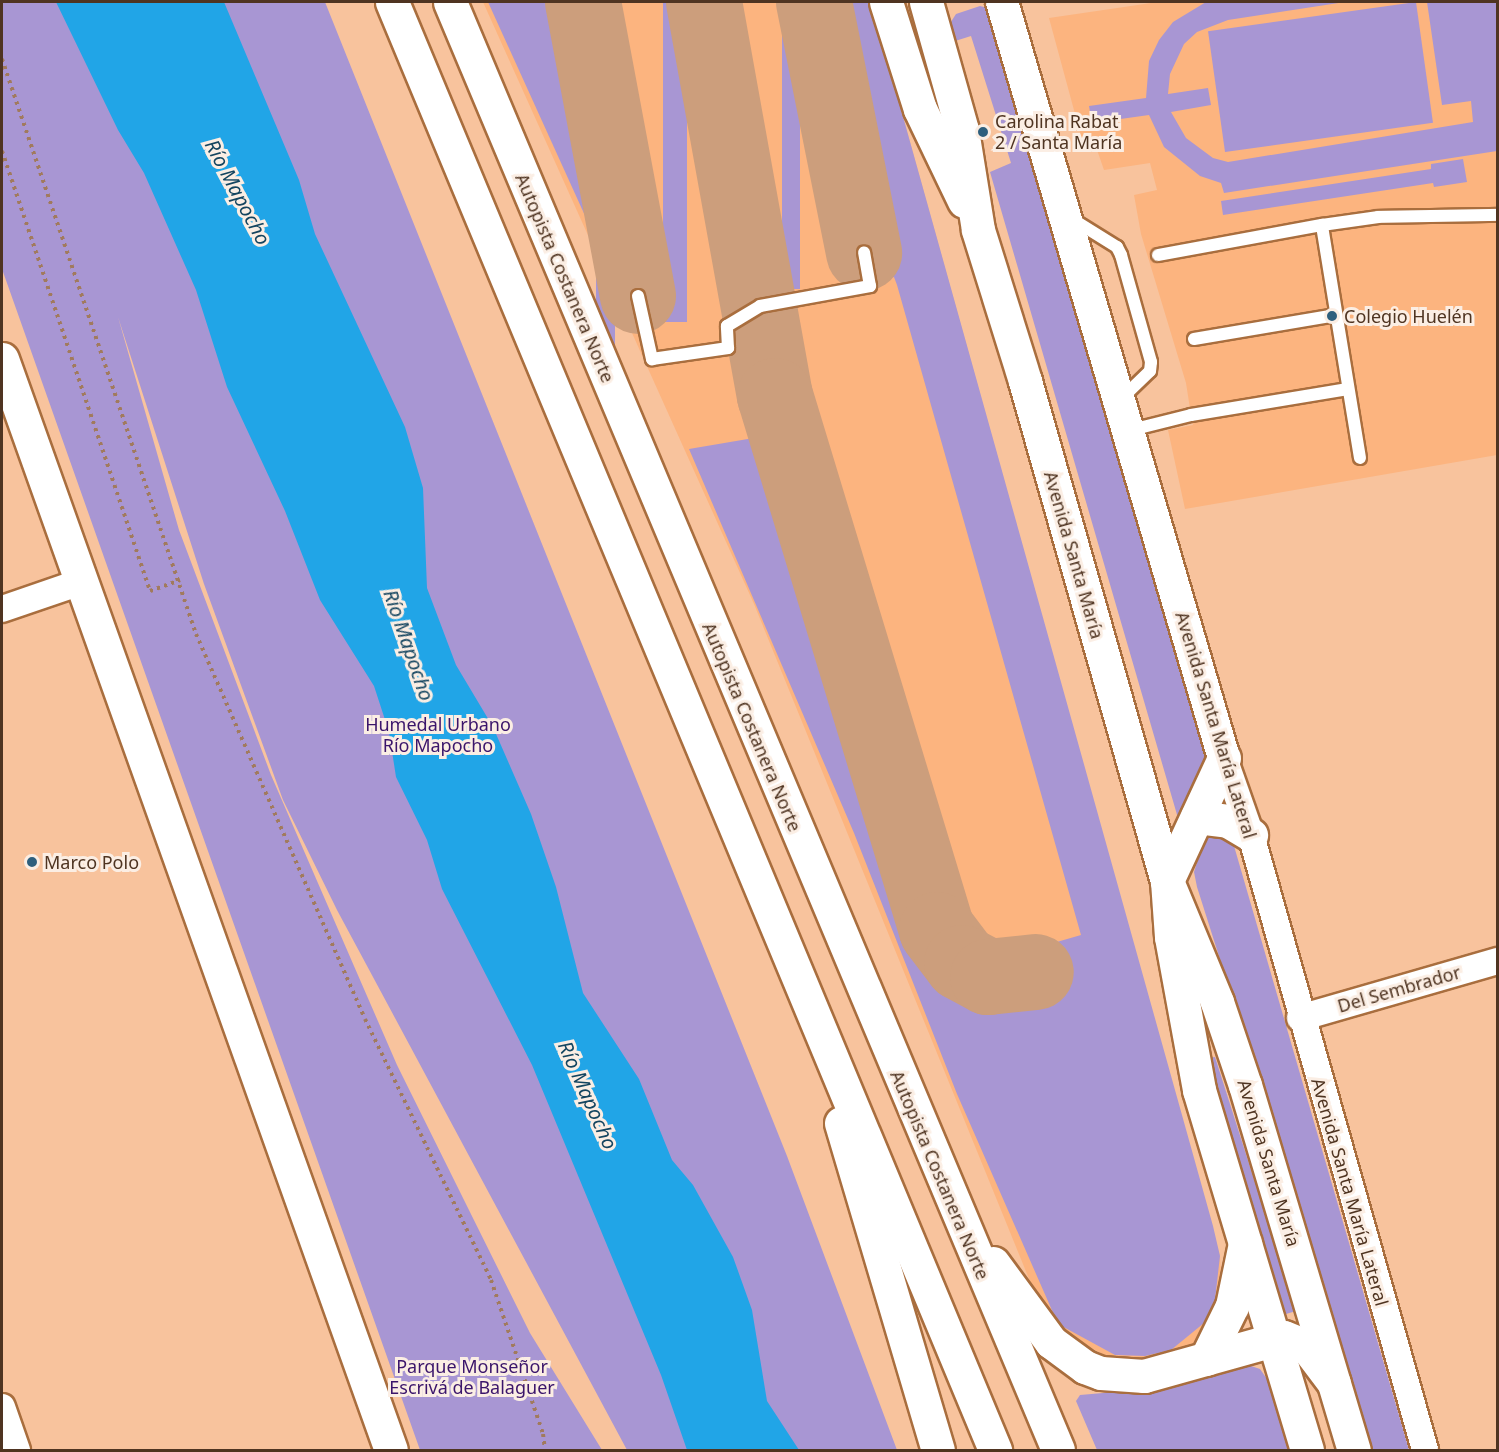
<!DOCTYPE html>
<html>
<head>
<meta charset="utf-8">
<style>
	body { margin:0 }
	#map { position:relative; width:1499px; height:1452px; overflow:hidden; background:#f8c39d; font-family:"Noto Sans",sans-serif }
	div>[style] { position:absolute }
	.built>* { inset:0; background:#fcb47f }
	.green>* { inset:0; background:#a896d3; transform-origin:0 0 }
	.water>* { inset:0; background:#21a5e7 }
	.taxiway>* { height:76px; margin:-38px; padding:0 38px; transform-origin:38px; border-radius:38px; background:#cc9e7c }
	.path>* { height:4px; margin-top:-2px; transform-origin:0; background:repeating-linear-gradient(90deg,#a17a5d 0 3px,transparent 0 7.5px) }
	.roads { filter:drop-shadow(2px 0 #a96e3e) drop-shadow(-2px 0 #a96e3e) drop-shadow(0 2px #a96e3e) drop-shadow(0 -2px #a96e3e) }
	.service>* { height:12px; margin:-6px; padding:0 6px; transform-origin:6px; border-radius:6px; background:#fff }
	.minor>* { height:26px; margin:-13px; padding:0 13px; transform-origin:13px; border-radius:13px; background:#fff }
	.tertiary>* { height:32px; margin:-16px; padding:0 16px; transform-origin:16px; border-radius:16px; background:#fff }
	.secondary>* { height:33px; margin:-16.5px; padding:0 16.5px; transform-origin:16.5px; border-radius:16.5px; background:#fff }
	.motorway>* { height:33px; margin:-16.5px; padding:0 16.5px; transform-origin:16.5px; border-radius:16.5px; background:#fff }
	.dots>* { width:16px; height:16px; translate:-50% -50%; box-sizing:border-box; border:3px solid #fbeee4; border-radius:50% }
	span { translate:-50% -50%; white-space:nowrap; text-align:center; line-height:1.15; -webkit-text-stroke:6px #fbeee4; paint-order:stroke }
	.poi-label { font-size:18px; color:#4f3421 }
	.left { translate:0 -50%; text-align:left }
	.street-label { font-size:18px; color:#4f3421 }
	.park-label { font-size:18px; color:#3b156b }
	.water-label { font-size:20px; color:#144560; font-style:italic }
	.frame { position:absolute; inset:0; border:3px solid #4f3421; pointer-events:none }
</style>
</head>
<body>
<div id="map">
	<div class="built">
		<i style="clip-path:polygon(483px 2px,871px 2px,1220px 1256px,1222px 1292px,1208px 1328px,1190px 1347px,1136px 1364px,1107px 1356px,1071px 1338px,1036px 1296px,754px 604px)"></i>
		<i style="clip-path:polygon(1158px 2px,1497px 2px,1497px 455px,1185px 509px,1168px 430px,1193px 425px,1191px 415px,1186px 383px,1141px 234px,1134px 195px,1157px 190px,1150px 163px,1104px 170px,1096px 147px,1084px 147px,1049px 18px)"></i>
	</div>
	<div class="green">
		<i style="clip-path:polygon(2px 2px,325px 2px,787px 1156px,897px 1450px,627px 1450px,337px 910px,283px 800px,204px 584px,118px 317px,179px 530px,271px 775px,397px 1065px,530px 1333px,602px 1450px,420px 1450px,2px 269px)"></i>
		<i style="clip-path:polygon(488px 2px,567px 2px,626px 306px)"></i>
		<i style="left:596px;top:2px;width:19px;height:346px"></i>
		<i style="left:663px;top:2px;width:24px;height:320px"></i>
		<i style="clip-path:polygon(716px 2px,732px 2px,791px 293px,770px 296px)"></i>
		<i style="left:782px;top:2px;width:18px;height:287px"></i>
		<i style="clip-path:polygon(821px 2px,871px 2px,1213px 1226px,1220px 1256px,1215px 1300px,1204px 1323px,1171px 1350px,1145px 1356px,1115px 1355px,1058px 1324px,957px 1094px,854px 833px,689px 449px,766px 436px,924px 953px,947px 975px,979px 990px,1051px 975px,1043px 946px,1081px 935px,897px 285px,894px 277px,876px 281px)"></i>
		<i style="clip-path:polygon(1206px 2px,1345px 2px,1228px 20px,1197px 32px,1184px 44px,1170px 74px,1168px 94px,1208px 88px,1211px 105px,1171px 112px,1186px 138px,1213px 158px,1228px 162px,1473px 122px,1471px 101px,1442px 105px,1427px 2px,1497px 2px,1497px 151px,1224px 193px,1221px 183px,1200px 176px,1164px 147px,1149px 115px,1092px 123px,1089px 106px,1146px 98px,1149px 61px,1159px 40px,1173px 22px)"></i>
		<i style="left:1416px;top:2px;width:122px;height:210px;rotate:82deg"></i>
		<i style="clip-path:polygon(980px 6px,992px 9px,1209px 758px,1180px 825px,990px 172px,1011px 163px,971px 36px,952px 42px,947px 28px,956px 14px)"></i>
		<i style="clip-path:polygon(1463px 159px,1467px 182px,1434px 187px,1433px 183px,1223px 215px,1221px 201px,1431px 169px,1431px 164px)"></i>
		<i style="clip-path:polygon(1211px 834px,1232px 839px,1409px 1450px,1369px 1450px,1307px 1233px,1197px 887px,1194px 872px,1202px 846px)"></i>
		<i style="clip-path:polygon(1215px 1057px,1296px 1311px,1286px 1314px,1208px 1058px)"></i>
		<i style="clip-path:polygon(1248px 1365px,1260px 1369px,1267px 1379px,1289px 1450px,1097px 1450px,1076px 1401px,1080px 1395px,1172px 1387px)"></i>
	</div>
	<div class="water">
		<i style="clip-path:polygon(56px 2px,224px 2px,299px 180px,315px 234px,405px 427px,423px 488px,427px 588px,456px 665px,493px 727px,531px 814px,556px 887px,583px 993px,639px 1079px,672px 1160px,693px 1185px,733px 1257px,752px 1310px,767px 1401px,799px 1450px,687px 1450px,661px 1375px,532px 1065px,442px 889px,427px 840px,396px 777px,389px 732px,374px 686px,320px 600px,285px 511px,227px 387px,196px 290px,144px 173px,118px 130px)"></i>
	</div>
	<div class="taxiway">
		<i style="left:583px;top:2px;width:299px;rotate:79.4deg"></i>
		<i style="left:704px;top:2px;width:400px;rotate:79.8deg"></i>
		<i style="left:775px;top:396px;width:558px;rotate:73.12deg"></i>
		<i style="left:937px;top:930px;width:41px;rotate:52.9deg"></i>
		<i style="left:962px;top:963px;width:30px;rotate:28deg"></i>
		<i style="left:988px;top:977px;width:48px;rotate:-5.9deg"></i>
		<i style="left:814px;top:2px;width:256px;rotate:78.7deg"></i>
	</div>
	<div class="path">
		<i style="left:2px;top:59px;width:607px;rotate:71.36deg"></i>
		<i style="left:196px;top:634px;width:420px;rotate:66.3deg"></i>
		<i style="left:365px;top:1019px;width:290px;rotate:64.2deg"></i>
		<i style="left:491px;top:1280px;width:163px;rotate:71.3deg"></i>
		<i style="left:543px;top:1434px;width:16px;rotate:83deg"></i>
		<i style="left:2px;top:151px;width:464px;rotate:71.4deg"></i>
		<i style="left:150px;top:591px;width:32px;rotate:-20deg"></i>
	</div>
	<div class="roads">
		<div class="service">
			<i style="left:1072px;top:219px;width:53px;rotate:31.9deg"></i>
			<i style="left:1117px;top:247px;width:9px;rotate:63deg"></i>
			<i style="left:1121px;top:255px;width:111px;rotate:74.3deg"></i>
			<i style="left:1151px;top:362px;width:9px;rotate:96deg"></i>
			<i style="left:1150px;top:371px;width:40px;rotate:136deg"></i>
			<i style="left:1158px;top:255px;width:167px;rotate:-10.4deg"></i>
			<i style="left:638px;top:296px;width:65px;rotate:77.5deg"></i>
			<i style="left:652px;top:359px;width:77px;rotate:-8.2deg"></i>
			<i style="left:728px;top:348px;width:22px;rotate:-93deg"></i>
			<i style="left:727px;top:326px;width:39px;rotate:-31deg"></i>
			<i style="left:760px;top:306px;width:112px;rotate:-10.3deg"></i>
			<i style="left:870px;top:286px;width:34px;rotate:-100deg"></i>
			<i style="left:1194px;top:339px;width:144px;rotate:-9.6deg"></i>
			<i style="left:1127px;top:431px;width:66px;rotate:-14deg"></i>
			<i style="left:1191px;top:415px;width:159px;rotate:-9.4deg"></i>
			<i style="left:1360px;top:458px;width:236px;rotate:-99.3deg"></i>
			<i style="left:1322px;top:225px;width:57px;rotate:-8.1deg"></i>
			<i style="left:1378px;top:217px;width:120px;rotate:-1deg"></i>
		</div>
		<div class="minor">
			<i style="left:2px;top:609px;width:83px;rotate:-18.9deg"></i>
			<i style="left:1224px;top:758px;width:82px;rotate:70.7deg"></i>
			<i style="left:1251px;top:835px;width:639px;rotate:74.2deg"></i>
			<i style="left:1300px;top:1018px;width:206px;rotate:-16.1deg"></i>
			<i style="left:2px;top:1407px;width:46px;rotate:70.8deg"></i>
		</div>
		<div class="tertiary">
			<i style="left:1002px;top:2px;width:788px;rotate:73.64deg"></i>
		</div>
		<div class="secondary">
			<i style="left:886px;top:2px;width:112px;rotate:72.4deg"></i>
			<i style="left:920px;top:109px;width:102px;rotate:64.4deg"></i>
			<i style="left:926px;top:2px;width:133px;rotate:74.3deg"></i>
			<i style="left:962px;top:130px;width:101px;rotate:80.9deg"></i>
			<i style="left:978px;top:230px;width:158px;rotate:72.7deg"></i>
			<i style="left:1025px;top:381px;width:520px;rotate:74.15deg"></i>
			<i style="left:1167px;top:881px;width:131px;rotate:67.5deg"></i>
			<i style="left:1217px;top:1002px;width:88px;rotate:71.4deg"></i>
			<i style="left:1245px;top:1085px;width:381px;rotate:73.4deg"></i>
			<i style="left:2px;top:359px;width:1158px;rotate:70.38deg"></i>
			<i style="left:1224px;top:758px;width:136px;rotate:114.9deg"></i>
			<i style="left:1167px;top:881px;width:56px;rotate:85.9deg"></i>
			<i style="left:1171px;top:937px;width:156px;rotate:79.6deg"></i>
			<i style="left:1199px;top:1090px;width:376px;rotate:73.3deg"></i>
			<i style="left:1197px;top:817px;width:31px;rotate:7deg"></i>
			<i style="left:1228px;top:821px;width:27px;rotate:31deg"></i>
		</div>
		<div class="motorway">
			<i style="left:392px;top:2px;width:1569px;rotate:67.39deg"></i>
			<i style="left:450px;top:2px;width:1570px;rotate:67.22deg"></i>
			<i style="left:841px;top:1123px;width:341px;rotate:73.5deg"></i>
			<i style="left:993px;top:1263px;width:98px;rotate:53.7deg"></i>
			<i style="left:1051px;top:1342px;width:42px;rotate:36.3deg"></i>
			<i style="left:1085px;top:1367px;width:17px;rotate:21deg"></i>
			<i style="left:1101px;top:1373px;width:43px;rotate:4deg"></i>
			<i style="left:1144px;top:1376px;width:145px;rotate:-15.6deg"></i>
			<i style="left:1284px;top:1337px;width:24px;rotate:22deg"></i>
			<i style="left:1306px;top:1346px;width:46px;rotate:52.9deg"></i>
			<i style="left:1206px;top:1359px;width:59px;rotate:-63.9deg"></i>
			<i style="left:1232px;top:1306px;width:64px;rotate:-78.3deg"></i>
		</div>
	</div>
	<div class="dots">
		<i style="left:983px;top:132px;background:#2e5f7d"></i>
		<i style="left:1332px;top:316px;background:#2e5f7d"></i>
		<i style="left:32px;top:862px;background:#2e5f7d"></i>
	</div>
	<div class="poi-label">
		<span class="left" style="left:995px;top:132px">Carolina Rabat<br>2 / Santa María</span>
		<span class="left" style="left:1344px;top:316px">Colegio Huelén</span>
		<span class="left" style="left:44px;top:862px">Marco Polo</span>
	</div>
	<div class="street-label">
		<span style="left:565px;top:278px;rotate:67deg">Autopista Costanera Norte</span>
		<span style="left:1074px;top:555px;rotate:74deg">Avenida Santa María</span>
		<span style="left:1216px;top:725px;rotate:73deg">Avenida Santa María Lateral</span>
		<span style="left:752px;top:727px;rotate:67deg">Autopista Costanera Norte</span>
		<span style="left:1399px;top:989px;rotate:-16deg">Del Sembrador</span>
		<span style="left:1269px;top:1163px;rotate:73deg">Avenida Santa María</span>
		<span style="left:940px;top:1175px;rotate:67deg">Autopista Costanera Norte</span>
		<span style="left:1350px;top:1192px;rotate:74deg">Avenida Santa María Lateral</span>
	</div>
	<div class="park-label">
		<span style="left:438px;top:735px">Humedal Urbano<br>Río Mapocho</span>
		<span style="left:472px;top:1377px">Parque Monseñor<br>Escrivá de Balaguer</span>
	</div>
	<div class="water-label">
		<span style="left:238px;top:192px;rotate:62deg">Río Mapocho</span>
		<span style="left:409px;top:645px;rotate:71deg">Río Mapocho</span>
		<span style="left:588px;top:1095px;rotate:66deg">Río Mapocho</span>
	</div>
	<div class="frame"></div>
</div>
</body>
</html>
